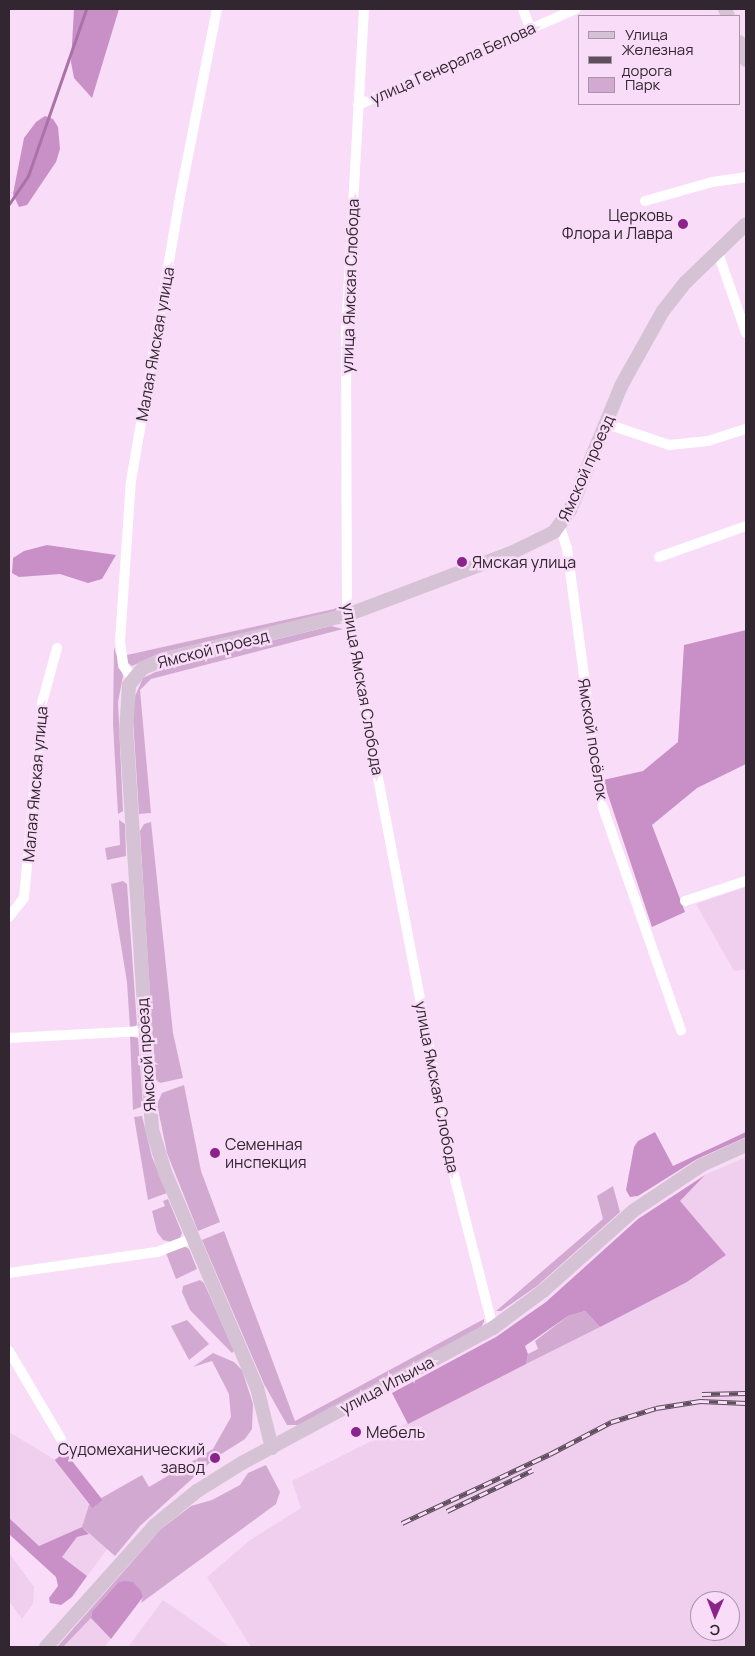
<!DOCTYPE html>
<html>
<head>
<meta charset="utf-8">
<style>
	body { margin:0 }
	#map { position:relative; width:755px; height:1656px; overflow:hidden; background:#f9dcf7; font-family:Manrope,sans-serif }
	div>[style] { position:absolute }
	.built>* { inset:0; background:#efceee }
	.green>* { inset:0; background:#d2aad1 }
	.forest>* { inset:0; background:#c890c7; transform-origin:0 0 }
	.stream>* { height:3px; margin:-1.5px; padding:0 1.5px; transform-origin:1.5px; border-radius:1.5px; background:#a973a8 }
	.street>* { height:10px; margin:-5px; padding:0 5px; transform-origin:5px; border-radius:5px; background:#fff }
	.secondary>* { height:14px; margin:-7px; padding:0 7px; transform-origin:7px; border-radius:7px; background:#d5c3d5 }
	.rail>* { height:5px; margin-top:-2.5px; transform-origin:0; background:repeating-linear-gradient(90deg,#f9dcf7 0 9px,#5f4f5d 0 18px); box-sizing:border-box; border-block:1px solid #5f4f5d }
	.dots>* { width:14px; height:14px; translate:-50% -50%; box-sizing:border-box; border:2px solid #f9dcf7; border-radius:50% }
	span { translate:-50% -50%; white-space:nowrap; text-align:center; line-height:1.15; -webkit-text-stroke:5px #f9dcf7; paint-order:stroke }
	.street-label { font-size:16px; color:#322731 }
	.poi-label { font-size:16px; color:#322731 }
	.right { translate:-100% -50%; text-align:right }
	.left { translate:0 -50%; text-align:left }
	.frame { position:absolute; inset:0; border:10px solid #322731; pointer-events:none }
	.legend { position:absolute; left:578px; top:15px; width:162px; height:90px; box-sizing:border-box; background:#f9dcf7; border:1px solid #a994a8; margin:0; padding:6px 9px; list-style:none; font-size:15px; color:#322731 }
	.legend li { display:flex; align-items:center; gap:10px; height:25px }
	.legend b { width:25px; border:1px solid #a994a8 }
	.north { position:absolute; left:690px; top:1591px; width:50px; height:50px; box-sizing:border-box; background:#f9dcf7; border:1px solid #a994a8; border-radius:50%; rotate:181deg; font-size:14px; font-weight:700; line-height:20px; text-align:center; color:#322731 }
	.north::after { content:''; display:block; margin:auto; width:18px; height:22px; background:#8a248b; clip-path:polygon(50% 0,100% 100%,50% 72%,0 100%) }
</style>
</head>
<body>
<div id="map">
	<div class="built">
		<i style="clip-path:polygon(746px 887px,746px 969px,734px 971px,696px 904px)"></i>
		<i style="clip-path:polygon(evenodd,746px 1157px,746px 1647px,251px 1647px,207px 1577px,249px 1541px,301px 1508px,292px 1481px,687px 1282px,726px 1255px,679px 1201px,705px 1175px,746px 1157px,700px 1601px,730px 1601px,730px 1631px,700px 1631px,700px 1601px)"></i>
		<i style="clip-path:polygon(9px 1432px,55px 1460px,89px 1505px,82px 1527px,39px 1546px,9px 1518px)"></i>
		<i style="clip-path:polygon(89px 1534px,108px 1548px,87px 1576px,62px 1557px,77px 1537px)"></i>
		<i style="clip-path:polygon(9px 1553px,34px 1587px,33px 1604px,22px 1619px,9px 1601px)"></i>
		<i style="clip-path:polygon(163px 1600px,229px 1646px,229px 1647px,128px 1647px)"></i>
		<i style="clip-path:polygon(91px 1618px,111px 1639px,104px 1647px,63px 1647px)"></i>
	</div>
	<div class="green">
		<i style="clip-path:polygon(341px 604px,339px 609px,330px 613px,160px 653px,132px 666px,128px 663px,127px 655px,334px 609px)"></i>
		<i style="clip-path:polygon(331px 626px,343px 629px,151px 679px,140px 690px,151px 813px,139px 814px,132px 703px,143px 678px,168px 666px)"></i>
		<i style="clip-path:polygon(114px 647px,123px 676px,118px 702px,123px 811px,118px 814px,113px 724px)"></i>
		<i style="clip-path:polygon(119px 820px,125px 824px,126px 856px,107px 860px,105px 848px,120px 845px)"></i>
		<i style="clip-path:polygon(151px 822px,173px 1033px,183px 1078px,160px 1083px,155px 1079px,140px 831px,144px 824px)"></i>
		<i style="clip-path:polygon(123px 881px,127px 884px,137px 1025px,130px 1028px,127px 982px,111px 884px)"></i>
		<i style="clip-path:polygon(130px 1036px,138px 1038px,143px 1106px,133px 1110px)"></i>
		<i style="clip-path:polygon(184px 1085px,201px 1171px,220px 1222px,198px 1231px,167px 1153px,157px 1104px,162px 1093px)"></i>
		<i style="clip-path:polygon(142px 1116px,152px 1157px,167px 1193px,148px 1200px,134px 1117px)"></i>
		<i style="clip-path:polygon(613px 1186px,620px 1212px,537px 1286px,501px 1311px,496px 1311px,603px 1219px,597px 1196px)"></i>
		<i style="clip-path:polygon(168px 1199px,182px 1233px,180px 1238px,171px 1242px,163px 1240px,157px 1232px,152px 1211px,165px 1206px,163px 1201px)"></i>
		<i style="clip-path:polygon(224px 1231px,295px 1421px,484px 1319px,484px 1322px,481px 1327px,299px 1425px,287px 1425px,264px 1384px,202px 1240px)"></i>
		<i style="clip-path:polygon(184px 1246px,189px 1249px,197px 1269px,176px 1279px,166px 1253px)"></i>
		<i style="clip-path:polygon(200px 1280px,204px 1283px,234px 1351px,232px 1353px,190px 1310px,182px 1292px,183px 1286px)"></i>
		<i style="clip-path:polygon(585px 1311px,600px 1327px,526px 1364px,528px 1354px,538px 1349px,535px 1341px,568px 1316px)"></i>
		<i style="clip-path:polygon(187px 1320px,209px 1344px,189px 1360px,171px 1326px)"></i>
		<i style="clip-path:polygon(213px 1353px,234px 1362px,242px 1370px,253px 1404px,252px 1429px,245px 1439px,215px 1458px,140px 1526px,115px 1556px,82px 1527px,89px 1505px,142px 1475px,149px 1487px,213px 1449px,231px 1417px,229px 1394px,212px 1361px,193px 1367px)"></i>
		<i style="clip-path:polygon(266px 1465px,280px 1492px,276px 1504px,141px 1603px,143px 1597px,92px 1612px,91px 1618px,63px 1647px,57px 1647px,161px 1529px,191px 1506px,212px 1500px,240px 1485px,248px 1473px)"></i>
	</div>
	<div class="forest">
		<i style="clip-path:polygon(74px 9px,119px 9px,92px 98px,74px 78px,71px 62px)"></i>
		<i style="clip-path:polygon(45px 116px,53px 119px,58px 127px,60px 149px,56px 162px,27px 205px,19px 207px,13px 194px,24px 138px,36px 122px)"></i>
		<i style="clip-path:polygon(47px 545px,116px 555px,102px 579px,88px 583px,60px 574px,19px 577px,12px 573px,13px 558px,24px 551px)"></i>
		<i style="clip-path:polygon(746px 630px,746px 764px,697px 788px,652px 825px,685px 912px,652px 927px,603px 780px,643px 771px,678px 742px,684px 645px)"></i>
		<i style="clip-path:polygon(655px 1132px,673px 1166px,746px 1132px,746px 1137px,697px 1159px,638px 1196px,630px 1197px,626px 1190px,634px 1147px,638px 1141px)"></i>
		<i style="clip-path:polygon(705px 1175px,680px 1201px,726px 1255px,687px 1282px,600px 1327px,585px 1311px,568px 1316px,525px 1346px,528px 1354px,526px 1364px,408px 1424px,392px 1393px,496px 1337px,546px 1302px,638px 1219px)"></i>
		<i style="left:65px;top:1452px;width:61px;height:13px;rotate:52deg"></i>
		<i style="clip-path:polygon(9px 1518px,39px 1546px,82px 1527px,89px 1534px,77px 1537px,62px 1557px,87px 1576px,72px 1597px,61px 1605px,50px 1603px,49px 1598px,58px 1586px,56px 1577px,9px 1534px)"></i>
		<i style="clip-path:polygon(125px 1581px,133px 1582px,141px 1591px,143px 1597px,111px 1639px,91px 1618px,92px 1612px,119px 1582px)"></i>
	</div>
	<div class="stream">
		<i style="left:9px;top:204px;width:34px;rotate:-56deg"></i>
		<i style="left:28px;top:176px;width:177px;rotate:-70.8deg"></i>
	</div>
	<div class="street">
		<i style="left:364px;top:9px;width:327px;rotate:93.2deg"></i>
		<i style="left:346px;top:336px;width:279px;rotate:89.8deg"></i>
		<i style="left:347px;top:615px;width:562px;rotate:79.23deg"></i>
		<i style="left:452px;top:1167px;width:166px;rotate:75.7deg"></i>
		<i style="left:523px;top:9px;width:20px;rotate:70deg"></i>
		<i style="left:358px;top:105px;width:238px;rotate:-23.8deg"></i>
		<i style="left:645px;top:201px;width:70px;rotate:-15.8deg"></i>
		<i style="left:712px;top:182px;width:34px;rotate:-8deg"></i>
		<i style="left:717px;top:250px;width:88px;rotate:70.7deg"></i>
		<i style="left:607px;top:424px;width:65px;rotate:18.7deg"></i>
		<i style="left:669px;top:445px;width:39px;rotate:-6deg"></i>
		<i style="left:708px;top:441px;width:40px;rotate:-18deg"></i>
		<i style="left:560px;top:527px;width:22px;rotate:72deg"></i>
		<i style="left:567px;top:548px;width:256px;rotate:82.4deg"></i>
		<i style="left:601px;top:802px;width:242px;rotate:70.7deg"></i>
		<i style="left:659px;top:557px;width:92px;rotate:-19.6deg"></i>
		<i style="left:133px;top:679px;width:17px;rotate:-126deg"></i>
		<i style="left:123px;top:665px;width:24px;rotate:-97deg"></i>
		<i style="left:120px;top:641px;width:160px;rotate:-86.1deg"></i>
		<i style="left:131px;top:481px;width:288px;rotate:-80.2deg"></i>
		<i style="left:180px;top:197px;width:192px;rotate:-78.9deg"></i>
		<i style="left:685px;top:901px;width:64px;rotate:-18.2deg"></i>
		<i style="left:9px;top:917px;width:24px;rotate:-52deg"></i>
		<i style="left:24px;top:898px;width:196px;rotate:-84.7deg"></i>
		<i style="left:42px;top:703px;width:57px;rotate:-74.7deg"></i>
		<i style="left:9px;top:1038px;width:135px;rotate:-3deg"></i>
		<i style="left:9px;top:1273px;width:149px;rotate:-8.1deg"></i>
		<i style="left:157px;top:1252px;width:39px;rotate:-21deg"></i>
		<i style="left:9px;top:1351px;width:102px;rotate:59.4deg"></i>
	</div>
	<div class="secondary">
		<i style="left:725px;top:9px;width:8px;rotate:67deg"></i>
		<i style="left:739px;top:42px;width:19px;rotate:69deg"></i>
		<i style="left:272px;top:1448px;width:62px;rotate:-104deg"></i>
		<i style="left:257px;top:1388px;width:235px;rotate:-113.1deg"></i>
		<i style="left:165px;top:1172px;width:45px;rotate:-106.8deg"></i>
		<i style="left:152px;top:1129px;width:398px;rotate:-93.7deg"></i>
		<i style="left:126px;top:732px;width:47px;rotate:-86.3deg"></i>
		<i style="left:129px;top:685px;width:22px;rotate:-51deg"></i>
		<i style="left:143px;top:668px;width:24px;rotate:-22deg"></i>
		<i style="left:165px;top:659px;width:187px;rotate:-13.6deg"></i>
		<i style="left:347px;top:615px;width:175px;rotate:-20.7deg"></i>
		<i style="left:511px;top:553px;width:48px;rotate:-26deg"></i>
		<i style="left:554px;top:532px;width:27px;rotate:-54deg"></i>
		<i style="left:570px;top:510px;width:134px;rotate:-67.6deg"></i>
		<i style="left:621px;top:386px;width:86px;rotate:-60.8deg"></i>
		<i style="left:663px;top:311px;width:37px;rotate:-52deg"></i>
		<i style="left:686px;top:282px;width:83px;rotate:-44deg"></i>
		<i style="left:46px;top:1647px;width:164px;rotate:-48.2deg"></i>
		<i style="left:155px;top:1525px;width:54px;rotate:-39deg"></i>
		<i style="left:197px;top:1491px;width:53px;rotate:-31.9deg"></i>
		<i style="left:242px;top:1463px;width:285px;rotate:-28.3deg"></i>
		<i style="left:493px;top:1328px;width:62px;rotate:-36.5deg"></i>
		<i style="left:543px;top:1291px;width:120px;rotate:-41.6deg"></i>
		<i style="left:633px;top:1211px;width:83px;rotate:-33.7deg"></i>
		<i style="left:702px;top:1165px;width:48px;rotate:-24.4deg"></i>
	</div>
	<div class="rail">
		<i style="left:702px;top:1394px;width:44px;rotate:-1.3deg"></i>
		<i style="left:447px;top:1511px;width:95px;rotate:-25.5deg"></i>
		<i style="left:402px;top:1523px;width:163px;rotate:-25deg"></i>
		<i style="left:550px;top:1454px;width:69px;rotate:-27.7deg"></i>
		<i style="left:611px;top:1422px;width:47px;rotate:-17.3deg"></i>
		<i style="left:656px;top:1408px;width:45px;rotate:-9deg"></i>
		<i style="left:700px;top:1401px;width:46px;rotate:2.5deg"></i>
	</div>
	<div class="dots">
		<i style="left:683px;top:224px;background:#8a248b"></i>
		<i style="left:462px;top:562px;background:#8a248b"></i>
		<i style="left:215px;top:1153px;background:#8a248b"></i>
		<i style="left:356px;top:1432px;background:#8a248b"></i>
		<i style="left:215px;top:1458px;background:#8a248b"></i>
	</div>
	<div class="street-label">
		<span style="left:453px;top:63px;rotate:-24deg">улица Генерала Белова</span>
		<span style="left:350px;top:286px;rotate:-88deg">улица Ямская Слобода</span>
		<span style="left:155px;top:344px;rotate:-80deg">Малая Ямская улица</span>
		<span style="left:586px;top:468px;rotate:-66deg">Ямской проезд</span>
		<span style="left:213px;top:649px;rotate:-14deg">Ямской проезд</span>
		<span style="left:363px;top:689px;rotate:80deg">улица Ямская Слобода</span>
		<span style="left:593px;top:739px;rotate:81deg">Ямской посёлок</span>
		<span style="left:35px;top:784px;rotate:-85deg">Малая Ямская улица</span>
		<span style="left:146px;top:1055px;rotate:-94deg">Ямской проезд</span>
		<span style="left:437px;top:1087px;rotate:79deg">улица Ямская Слобода</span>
		<span style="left:387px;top:1385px;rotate:-28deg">улица Ильича</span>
	</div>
	<div class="poi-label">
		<span class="right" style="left:673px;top:224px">Церковь<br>Флора и Лавра</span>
		<span class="left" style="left:472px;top:562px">Ямская улица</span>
		<span class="left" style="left:225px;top:1153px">Семенная<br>инспекция</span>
		<span class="left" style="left:366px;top:1432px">Мебель</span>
		<span class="right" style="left:205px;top:1458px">Судомеханический<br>завод</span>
	</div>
	<div class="frame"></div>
	<ul class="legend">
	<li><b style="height:6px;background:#d5c3d5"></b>Улица</li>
	<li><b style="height:6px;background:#5f4f5d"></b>Железная дорога</li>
	<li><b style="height:14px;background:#d2aad1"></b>Парк</li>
	</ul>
	<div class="north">С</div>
</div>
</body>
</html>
